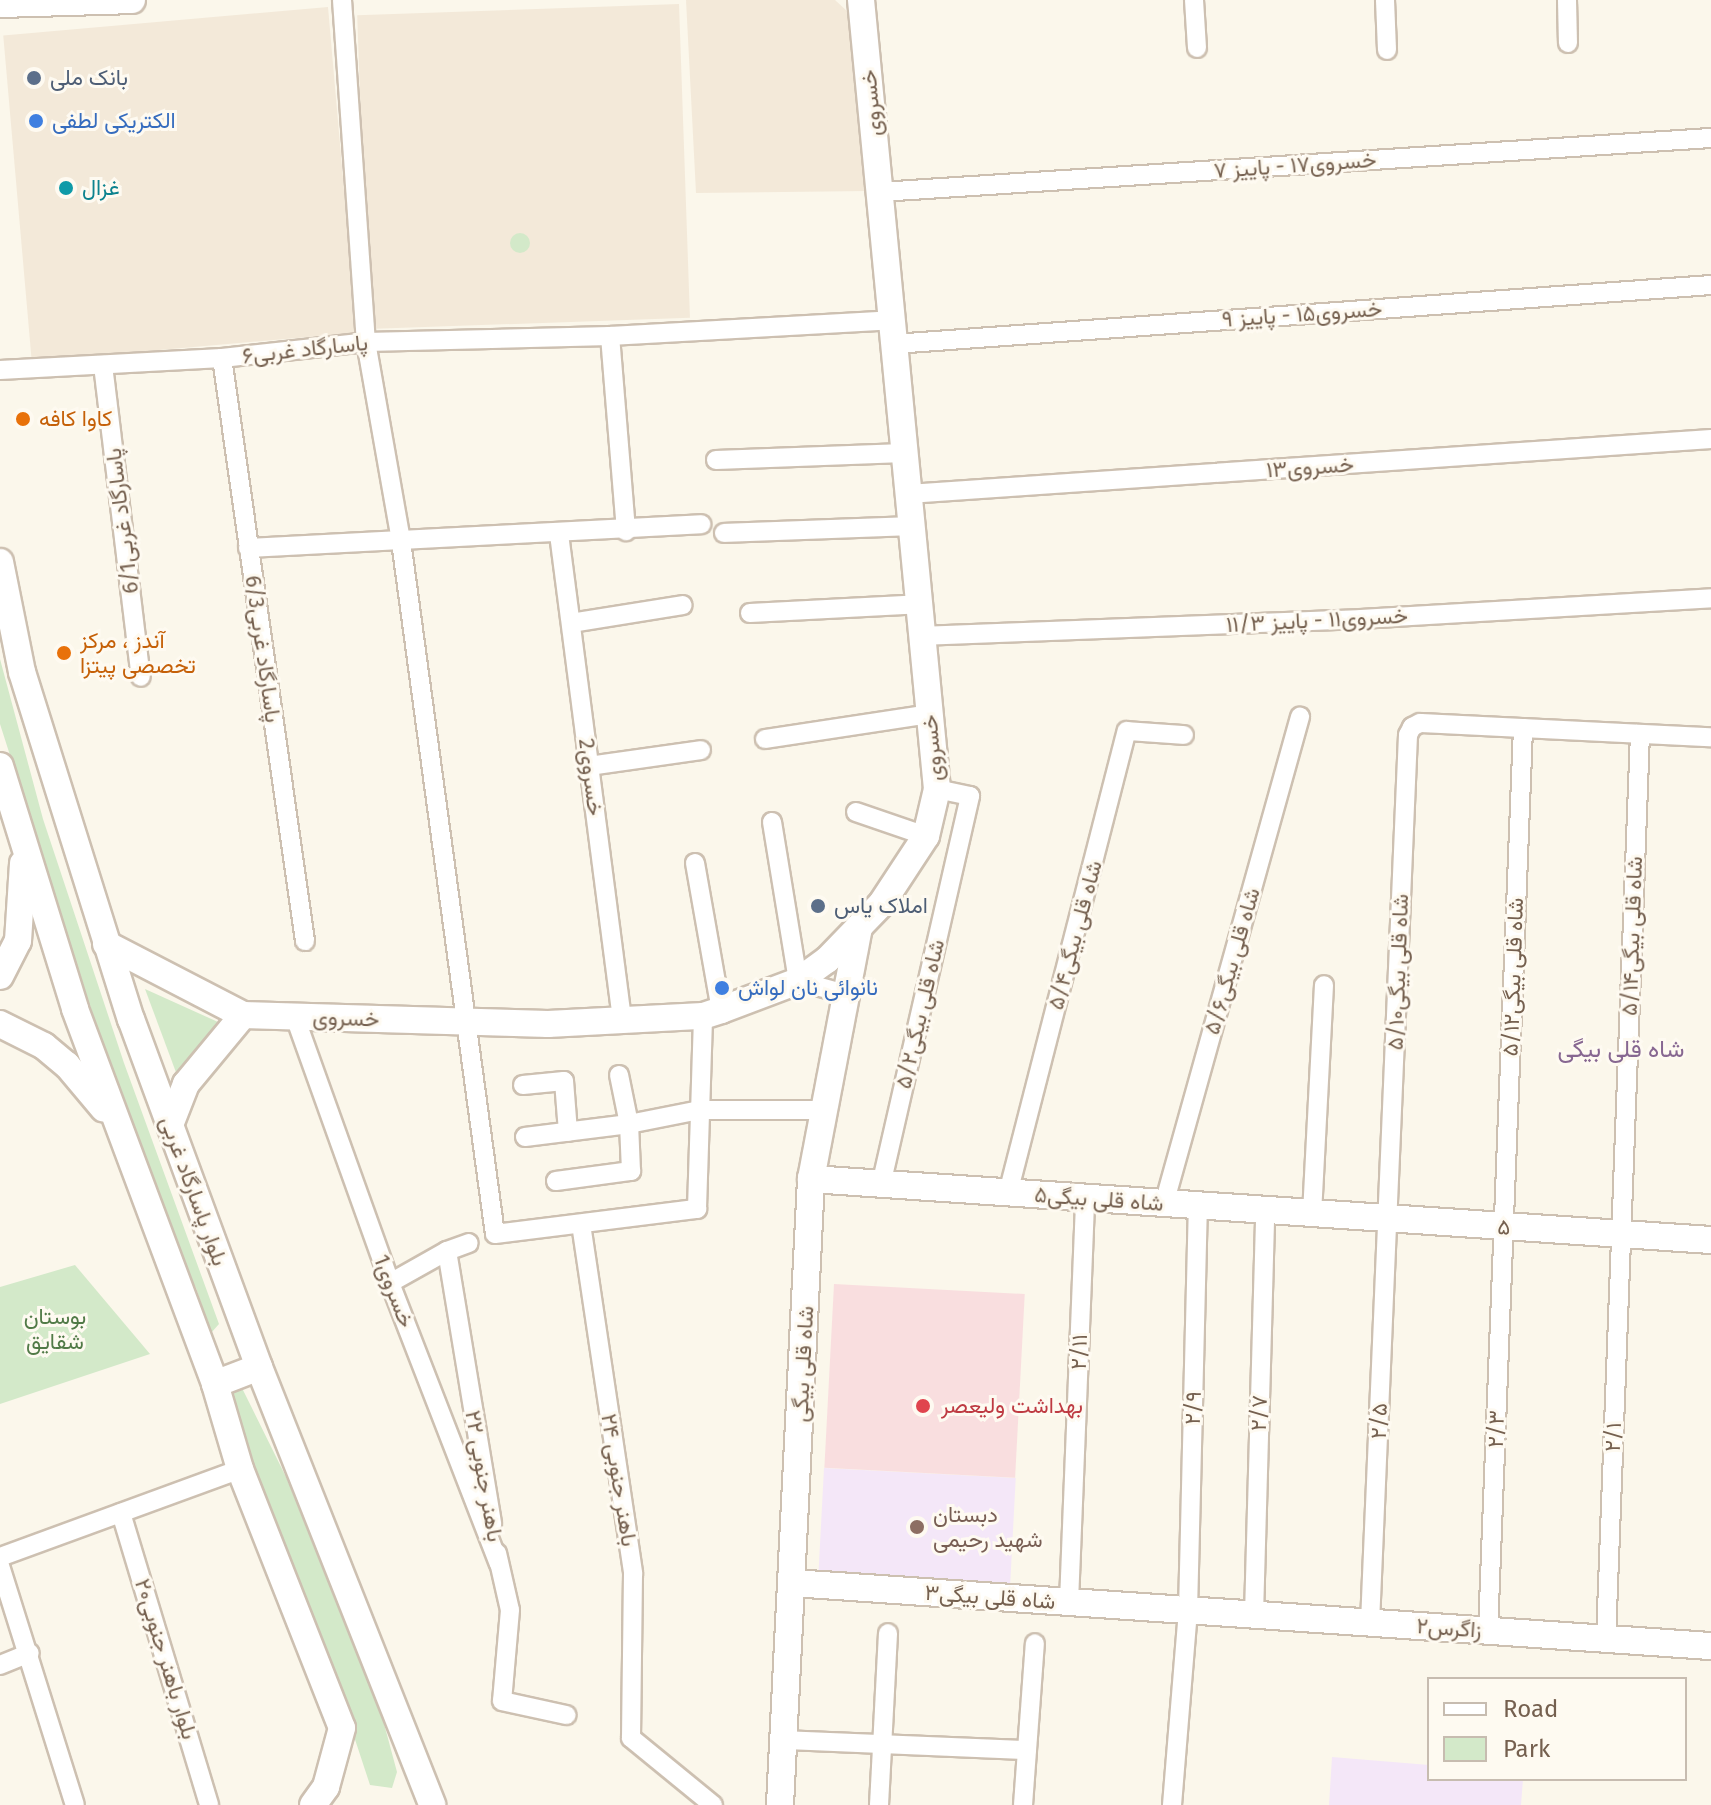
<!DOCTYPE html>
<html>
<head>
<meta charset="utf-8">
<style>
	body { margin:0 }
	#map { position:relative; width:1711px; height:1805px; overflow:hidden; background:#fbf7eb; font-family:"Fira Sans",Vazirmatn,sans-serif }
	div>[style] { position:absolute }
	.residential>* { inset:0; background:#f3e9d9; transform-origin:0 0 }
	.education>* { inset:0; background:#f4e7f8; transform-origin:0 0 }
	.medical>* { inset:0; background:#f9dedf; transform-origin:0 0 }
	.green>* { inset:0; background:#d3e9c9 }
	.round { border-radius:50% }
	.roads { filter:drop-shadow(2px 0 #cdc0b1) drop-shadow(-2px 0 #cdc0b1) drop-shadow(0 2px #cdc0b1) drop-shadow(0 -2px #cdc0b1) }
	.street>* { height:18px; margin:-9px; padding:0 9px; transform-origin:9px; border-radius:9px; background:#fff }
	.secondary>* { height:26px; margin:-13px; padding:0 13px; transform-origin:13px; border-radius:13px; background:#fff }
	.dots>* { width:22px; height:22px; translate:-50% -50%; box-sizing:border-box; border:4px solid #fefaf1; border-radius:50% }
	span { translate:-50% -50%; white-space:nowrap; text-align:center; line-height:1.15; -webkit-text-stroke:6px #fefaf1; paint-order:stroke }
	.service-label { font-size:22px; color:#4e5e75 }
	.left { translate:0 -50%; text-align:left }
	.street-label { font-size:22px; color:#75604f }
	.shop-label { font-size:22px; color:#366cbe }
	.culture-label { font-size:22px; color:#0d838f }
	.food-label { font-size:22px; color:#c56008 }
	.park-label { font-size:22px; color:#517a47 }
	.health-label { font-size:22px; color:#be3a42 }
	.education-label { font-size:22px; color:#785e54 }
	.neighbourhood-label { font-size:24px; color:#876791 }
	.legend { position:absolute; left:1427px; top:1677px; width:260px; height:104px; box-sizing:border-box; background:#fefaf1; border:2px solid #c7bcb0; margin:0; padding:10px 14px; list-style:none; font-size:24px; color:#75604f }
	.legend li { display:flex; align-items:center; gap:16px; height:40px }
	.legend b { width:40px; border:2px solid #c7bcb0 }
</style>
</head>
<body>
<div id="map">
	<div class="residential">
		<i style="clip-path:polygon(686px 0,835px 0,848px 12px,868px 191px,696px 193px)"></i>
		<i style="left:679px;top:4px;width:314px;height:322px;rotate:88deg"></i>
		<i style="left:328px;top:7px;width:327px;height:326px;rotate:85deg"></i>
	</div>
	<div class="education">
		<i style="left:824px;top:1468px;width:192px;height:108px;rotate:3deg"></i>
		<i style="clip-path:polygon(1332px 1757px,1429px 1765px,1429px 1779px,1523px 1779px,1521px 1805px,1329px 1805px)"></i>
	</div>
	<div class="medical">
		<i style="left:834px;top:1284px;width:191px;height:184px;rotate:3deg"></i>
	</div>
	<div class="green">
		<i class="round" style="left:510px;top:233px;width:20px;height:20px"></i>
		<i style="clip-path:polygon(0 659px,43px 819px,124px 1063px,219px 1324px,211px 1333px,196px 1288px,167px 1235px,120px 1099px,0 724px)"></i>
		<i style="clip-path:polygon(145px 989px,218px 1022px,177px 1075px)"></i>
		<i style="clip-path:polygon(75px 1265px,150px 1354px,0 1404px,0 1287px)"></i>
		<i style="clip-path:polygon(239px 1382px,287px 1479px,383px 1720px,397px 1772px,392px 1788px,370px 1785px,320px 1633px,264px 1496px,230px 1384px)"></i>
	</div>
	<div class="roads">
		<div class="street">
			<i style="left:342px;top:0;width:343px;rotate:86deg"></i>
			<i style="left:366px;top:342px;width:202px;rotate:80deg"></i>
			<i style="left:401px;top:541px;width:699px;rotate:82.28deg"></i>
			<i style="left:495px;top:1234px;width:204px;rotate:-7.1deg"></i>
			<i style="left:697px;top:1209px;width:193px;rotate:-88.2deg"></i>
			<i style="left:1194px;top:0;width:48px;rotate:86.4deg"></i>
			<i style="left:1385px;top:0;width:50px;rotate:87.7deg"></i>
			<i style="left:1567px;top:0;width:43px;rotate:88.7deg"></i>
			<i style="left:880px;top:192px;width:833px;rotate:-3.72deg"></i>
			<i style="left:610px;top:336px;width:196px;rotate:85.3deg"></i>
			<i style="left:894px;top:344px;width:819px;rotate:-4.13deg"></i>
			<i style="left:222px;top:358px;width:589px;rotate:81.9deg"></i>
			<i style="left:103px;top:365px;width:314px;rotate:83.1deg"></i>
			<i style="left:0;top:370px;width:222px;rotate:-3.1deg"></i>
			<i style="left:222px;top:358px;width:145px;rotate:-6.3deg"></i>
			<i style="left:366px;top:342px;width:244px;rotate:-1.4deg"></i>
			<i style="left:610px;top:336px;width:282px;rotate:-3.2deg"></i>
			<i style="left:716px;top:460px;width:188px;rotate:-2.1deg"></i>
			<i style="left:908px;top:494px;width:805px;rotate:-3.92deg"></i>
			<i style="left:724px;top:533px;width:187px;rotate:-2.1deg"></i>
			<i style="left:559px;top:534px;width:490px;rotate:82.6deg"></i>
			<i style="left:248px;top:548px;width:454px;rotate:-3deg"></i>
			<i style="left:750px;top:613px;width:169px;rotate:-3deg"></i>
			<i style="left:571px;top:623px;width:113px;rotate:-9.1deg"></i>
			<i style="left:922px;top:636px;width:439px;rotate:-2.2deg"></i>
			<i style="left:1361px;top:619px;width:351px;rotate:-3.4deg"></i>
			<i style="left:765px;top:739px;width:167px;rotate:-8.6deg"></i>
			<i style="left:589px;top:766px;width:113px;rotate:-8.1deg"></i>
			<i style="left:856px;top:812px;width:74px;rotate:18.9deg"></i>
			<i style="left:772px;top:822px;width:161px;rotate:80.7deg"></i>
			<i style="left:798px;top:981px;width:50px;rotate:15.2deg"></i>
			<i style="left:695px;top:863px;width:149px;rotate:80deg"></i>
			<i style="left:295px;top:1017px;width:282px;rotate:70.3deg"></i>
			<i style="left:390px;top:1283px;width:301px;rotate:68.8deg"></i>
			<i style="left:523px;top:1085px;width:41px;rotate:-5.6deg"></i>
			<i style="left:564px;top:1081px;width:51px;rotate:85.5deg"></i>
			<i style="left:525px;top:1137px;width:105px;rotate:-7.1deg"></i>
			<i style="left:629px;top:1124px;width:72px;rotate:-11.2deg"></i>
			<i style="left:700px;top:1110px;width:125px"></i>
			<i style="left:556px;top:1181px;width:76px;rotate:-7.6deg"></i>
			<i style="left:631px;top:1171px;width:47px;rotate:-92.4deg"></i>
			<i style="left:629px;top:1124px;width:50px;rotate:-101.5deg"></i>
			<i style="left:881px;top:1185px;width:399px;rotate:-77.1deg"></i>
			<i style="left:970px;top:796px;width:34px;rotate:-168deg"></i>
			<i style="left:1008px;top:1193px;width:477px;rotate:-75.6deg"></i>
			<i style="left:1127px;top:731px;width:57px;rotate:4deg"></i>
			<i style="left:1164px;top:1204px;width:506px;rotate:-74.4deg"></i>
			<i style="left:1312px;top:1214px;width:229px;rotate:-87deg"></i>
			<i style="left:581px;top:1224px;width:354px;rotate:81.5deg"></i>
			<i style="left:633px;top:1574px;width:164px;rotate:90.7deg"></i>
			<i style="left:631px;top:1738px;width:106px;rotate:39.3deg"></i>
			<i style="left:447px;top:1251px;width:277px;rotate:80.6deg"></i>
			<i style="left:390px;top:1283px;width:65px;rotate:-29.3deg"></i>
			<i style="left:447px;top:1251px;width:23px;rotate:-20deg"></i>
			<i style="left:121px;top:1513px;width:305px;rotate:73.2deg"></i>
			<i style="left:497px;top:1553px;width:58px;rotate:77.2deg"></i>
			<i style="left:510px;top:1610px;width:91px;rotate:95deg"></i>
			<i style="left:502px;top:1701px;width:66px;rotate:12.3deg"></i>
			<i style="left:0;top:1557px;width:256px;rotate:-20.1deg"></i>
			<i style="left:0;top:1566px;width:250px;rotate:72.6deg"></i>
			<i style="left:1069px;top:1602px;width:403px;rotate:-87.7deg"></i>
			<i style="left:1254px;top:1615px;width:404px;rotate:-88.4deg"></i>
			<i style="left:1370px;top:1623px;width:889px;rotate:-87.55deg"></i>
			<i style="left:1408px;top:735px;width:9px;rotate:-63deg"></i>
			<i style="left:1412px;top:727px;width:9px;rotate:-27deg"></i>
			<i style="left:1420px;top:723px;width:291px;rotate:2.8deg"></i>
			<i style="left:1488px;top:1631px;width:904px;rotate:-87.78deg"></i>
			<i style="left:1606px;top:1639px;width:906px;rotate:-87.85deg"></i>
			<i style="left:0;top:1665px;width:32px;rotate:-22deg"></i>
			<i style="left:784px;top:1740px;width:243px;rotate:2.4deg"></i>
			<i style="left:879px;top:1805px;width:172px;rotate:-87deg"></i>
			<i style="left:1023px;top:1805px;width:162px;rotate:-85.8deg"></i>
			<i style="left:1172px;top:1805px;width:195px;rotate:-85.3deg"></i>
			<i style="left:1188px;top:1611px;width:405px;rotate:-88.6deg"></i>
		</div>
		<div class="secondary">
			<i style="left:0;top:4px;width:132px;rotate:-1.7deg"></i>
			<i style="left:0;top:562px;width:112px;rotate:78.7deg"></i>
			<i style="left:22px;top:672px;width:364px;rotate:72.6deg"></i>
			<i style="left:131px;top:1019px;width:371px;rotate:69.8deg"></i>
			<i style="left:259px;top:1367px;width:471px;rotate:68.4deg"></i>
			<i style="left:0;top:766px;width:254px;rotate:72.8deg"></i>
			<i style="left:75px;top:1009px;width:400px;rotate:69.5deg"></i>
			<i style="left:215px;top:1384px;width:89px;rotate:73.6deg"></i>
			<i style="left:240px;top:1469px;width:278px;rotate:68.5deg"></i>
			<i style="left:342px;top:1728px;width:61px;rotate:105.2deg"></i>
			<i style="left:326px;top:1787px;width:22px;rotate:126deg"></i>
			<i style="left:106px;top:944px;width:154px;rotate:27.4deg"></i>
			<i style="left:243px;top:1015px;width:305px;rotate:1.7deg"></i>
			<i style="left:548px;top:1024px;width:155px;rotate:-3deg"></i>
			<i style="left:703px;top:1016px;width:19px;rotate:-18deg"></i>
			<i style="left:721px;top:1010px;width:82px;rotate:-20.6deg"></i>
			<i style="left:798px;top:981px;width:36px;rotate:-36deg"></i>
			<i style="left:827px;top:960px;width:79px;rotate:-46deg"></i>
			<i style="left:882px;top:903px;width:80px;rotate:-56.7deg"></i>
			<i style="left:926px;top:836px;width:48px;rotate:-76.8deg"></i>
			<i style="left:937px;top:789px;width:793px;rotate:-95.5deg"></i>
			<i style="left:0;top:976px;width:39px;rotate:-63deg"></i>
			<i style="left:18px;top:941px;width:78px;rotate:-86.3deg"></i>
			<i style="left:0;top:1024px;width:49px;rotate:26.6deg"></i>
			<i style="left:44px;top:1046px;width:30px;rotate:40deg"></i>
			<i style="left:67px;top:1065px;width:57px;rotate:49.9deg"></i>
			<i style="left:170px;top:1125px;width:44px;rotate:-68.7deg"></i>
			<i style="left:186px;top:1084px;width:89px;rotate:-50.4deg"></i>
			<i style="left:811px;top:1179px;width:902px;rotate:3.88deg"></i>
			<i style="left:215px;top:1384px;width:47px;rotate:-21.1deg"></i>
			<i style="left:793px;top:1583px;width:920px;rotate:3.93deg"></i>
			<i style="left:780px;top:1805px;width:627px;rotate:-87.16deg"></i>
			<i style="left:811px;top:1179px;width:257px;rotate:-79.2deg"></i>
		</div>
	</div>
	<div class="dots">
		<i style="left:34px;top:78px;background:#5c6f8a"></i>
		<i style="left:36px;top:121px;background:#3f7fe0"></i>
		<i style="left:66px;top:188px;background:#0f9aa8"></i>
		<i style="left:23px;top:419px;background:#e8710a"></i>
		<i style="left:64px;top:653px;background:#e8710a"></i>
		<i style="left:818px;top:906px;background:#5c6f8a"></i>
		<i style="left:722px;top:988px;background:#3f7fe0"></i>
		<i style="left:923px;top:1406px;background:#e0444e"></i>
		<i style="left:917px;top:1527px;background:#8d6e63"></i>
	</div>
	<div class="service-label">
		<span class="left" style="left:50px;top:78px">بانک ملی</span>
		<span class="left" style="left:834px;top:906px">املاک یاس</span>
	</div>
	<div class="street-label">
		<span style="left:871px;top:103px;rotate:-95deg">خسروى</span>
		<span style="left:1295px;top:165px;rotate:-4deg">خسروى۱۷ - پاییز ۷</span>
		<span style="left:1302px;top:314px;rotate:-4deg">خسروى۱۵ - پاییز ۹</span>
		<span style="left:305px;top:349px;rotate:-6deg">پاسارگاد غربی۶</span>
		<span style="left:1310px;top:467px;rotate:-4deg">خسروى۱۳</span>
		<span style="left:122px;top:521px;rotate:-97deg">پاسارگاد غربی6/1</span>
		<span style="left:1317px;top:620px;rotate:-3deg">خسروى۱۱ - پاییز ۱۱/۳</span>
		<span style="left:263px;top:649px;rotate:82deg">پاسارگاد غربی6/3</span>
		<span style="left:932px;top:748px;rotate:-95deg">خسروى</span>
		<span style="left:591px;top:777px;rotate:83deg">خسروى2</span>
		<span style="left:1075px;top:935px;rotate:-75deg">شاه قلی بیگی۵/۴</span>
		<span style="left:1632px;top:936px;rotate:-88deg">شاه قلی بیگی۵/۱۴</span>
		<span style="left:1232px;top:961px;rotate:-74deg">شاه قلی بیگی۵/۶</span>
		<span style="left:1398px;top:972px;rotate:-88deg">شاه قلی بیگی۵/۱۰</span>
		<span style="left:1513px;top:977px;rotate:-88deg">شاه قلی بیگی۵/۱۲</span>
		<span style="left:920px;top:1014px;rotate:-77deg">شاه قلی بیگی۵/۲</span>
		<span style="left:346px;top:1018px;rotate:2deg">خسروى</span>
		<span style="left:194px;top:1191px;rotate:70deg">بلوار پاسارگاد غربی</span>
		<span style="left:1099px;top:1199px;rotate:4deg">شاه قلی بیگی۵</span>
		<span style="left:1504px;top:1227px;rotate:4deg">۵</span>
		<span style="left:394px;top:1291px;rotate:69deg">خسروى1</span>
		<span style="left:1079px;top:1352px;rotate:-88deg">۲/۱۱</span>
		<span style="left:803px;top:1364px;rotate:-87deg">شاه قلی بیگی</span>
		<span style="left:1193px;top:1408px;rotate:-88deg">۲/۹</span>
		<span style="left:1259px;top:1413px;rotate:-88deg">۲/۷</span>
		<span style="left:1379px;top:1421px;rotate:-88deg">۲/۵</span>
		<span style="left:1496px;top:1429px;rotate:-88deg">۲/۳</span>
		<span style="left:1613px;top:1437px;rotate:-88deg">۲/۱</span>
		<span style="left:484px;top:1476px;rotate:80deg">۲۲ باهنر جنوبی</span>
		<span style="left:619px;top:1480px;rotate:81deg">۲۴ باهنر جنوبی</span>
		<span style="left:990px;top:1597px;rotate:4deg">شاه قلی بیگی۳</span>
		<span style="left:1449px;top:1628px;rotate:4deg">زاگرس۲</span>
		<span style="left:166px;top:1659px;rotate:73deg">بلوار باهنر جنوبی۲۰</span>
	</div>
	<div class="shop-label">
		<span class="left" style="left:52px;top:121px">الکتریکی لطفی</span>
		<span class="left" style="left:738px;top:988px">نانوائی نان لواش</span>
	</div>
	<div class="culture-label">
		<span class="left" style="left:82px;top:188px">غزال</span>
	</div>
	<div class="food-label">
		<span class="left" style="left:39px;top:419px">کاوا کافه</span>
		<span class="left" style="left:80px;top:653px">آندز ، مرکز<br>تخصصی پیتزا</span>
	</div>
	<div class="park-label">
		<span style="left:55px;top:1329px">بوستان<br>شقایق</span>
	</div>
	<div class="health-label">
		<span class="left" style="left:941px;top:1406px">بهداشت ولیعصر</span>
	</div>
	<div class="education-label">
		<span class="left" style="left:933px;top:1527px">دبستان<br>شهید رحیمی</span>
	</div>
	<div class="neighbourhood-label">
		<span style="left:1621px;top:1050px">شاه قلی بیگی</span>
	</div>
	<ul class="legend">
	<li><b style="height:10px;background:#fff"></b>Road</li>
	<li><b style="height:22px;background:#d3e9c9"></b>Park</li>
	</ul>
</div>
</body>
</html>
